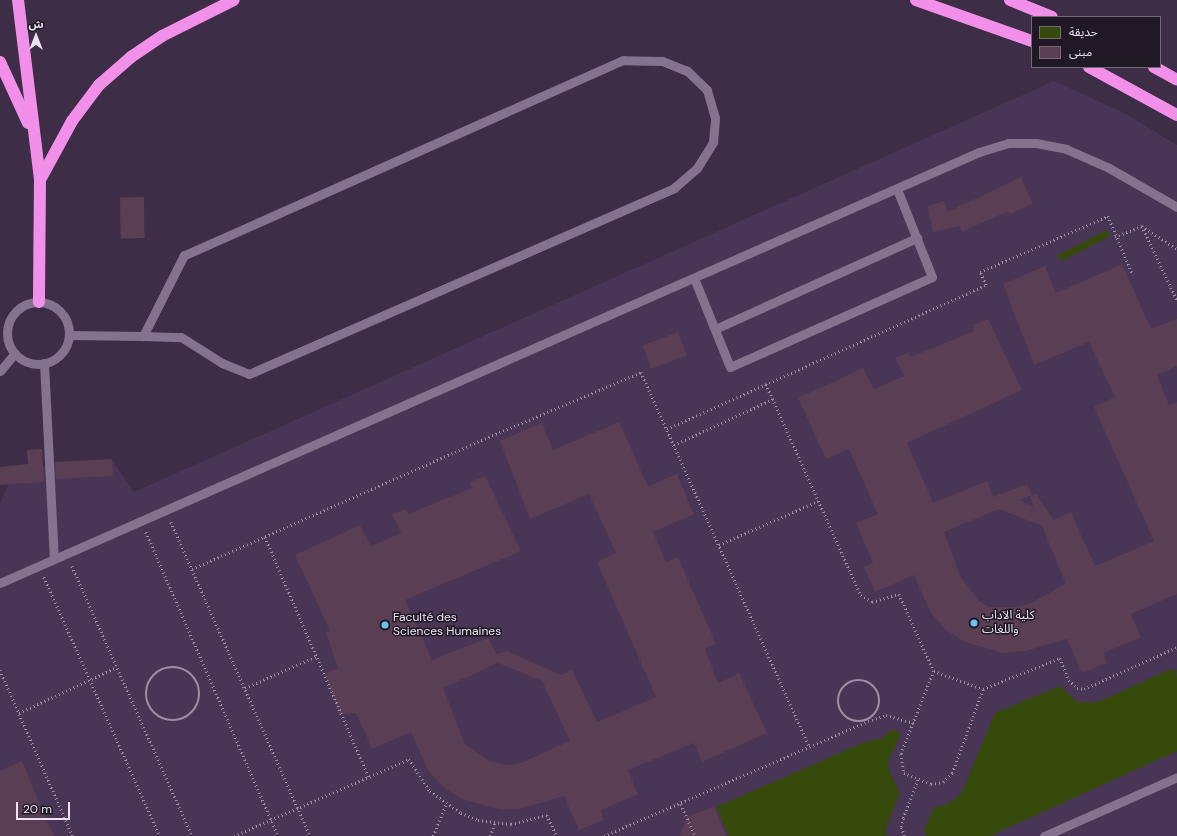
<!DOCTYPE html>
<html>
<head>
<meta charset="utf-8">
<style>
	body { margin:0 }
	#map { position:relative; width:1177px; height:836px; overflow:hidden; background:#3d2d47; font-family:"DM Sans","Noto Sans Arabic",sans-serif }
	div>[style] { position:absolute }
	.built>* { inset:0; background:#493555 }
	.green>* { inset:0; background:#364b0b; transform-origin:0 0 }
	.building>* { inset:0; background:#593e54; transform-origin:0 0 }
	.path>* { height:2.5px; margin-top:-1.25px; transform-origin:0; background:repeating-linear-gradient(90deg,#9c8fa4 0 1px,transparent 0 4px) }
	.path>.ring { margin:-1.25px; padding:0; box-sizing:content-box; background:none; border:2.5px solid #9c8fa4; border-radius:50% }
	.lane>* { height:9px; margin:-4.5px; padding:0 4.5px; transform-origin:4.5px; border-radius:4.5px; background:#84728f }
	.lane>.ring { margin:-4.5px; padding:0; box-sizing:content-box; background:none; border:9px solid #84728f; border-radius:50% }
	.highway>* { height:12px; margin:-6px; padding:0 6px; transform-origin:6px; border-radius:6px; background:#f290e9 }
	.dots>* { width:11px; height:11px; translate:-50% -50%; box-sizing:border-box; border:2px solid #201925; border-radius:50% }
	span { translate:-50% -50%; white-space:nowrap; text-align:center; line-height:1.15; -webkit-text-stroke:3px #201925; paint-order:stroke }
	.poi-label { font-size:12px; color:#ece2f3 }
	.left { translate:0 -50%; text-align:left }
	.legend { position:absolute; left:1031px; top:16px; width:130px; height:52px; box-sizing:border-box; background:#201925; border:1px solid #726977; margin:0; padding:5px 7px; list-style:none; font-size:12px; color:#ece2f3 }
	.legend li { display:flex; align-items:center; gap:8px; height:20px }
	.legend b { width:20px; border:1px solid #726977 }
	.north { position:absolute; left:16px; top:16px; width:40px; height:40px; -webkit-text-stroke:3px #201925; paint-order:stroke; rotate:0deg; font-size:11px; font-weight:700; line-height:16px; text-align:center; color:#ece2f3 }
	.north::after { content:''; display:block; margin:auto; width:14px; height:18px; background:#ece2f3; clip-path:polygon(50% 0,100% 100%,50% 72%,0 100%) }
	.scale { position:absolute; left:16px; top:802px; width:54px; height:18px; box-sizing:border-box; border:2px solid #ece2f3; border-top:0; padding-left:5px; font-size:12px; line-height:14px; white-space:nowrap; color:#ece2f3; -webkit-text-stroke:3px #201925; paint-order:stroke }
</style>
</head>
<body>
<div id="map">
	<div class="built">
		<i style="clip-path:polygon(1054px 81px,1124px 113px,1177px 145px,1177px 836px,0 836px,0 504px,16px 468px,112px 460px,134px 492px)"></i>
	</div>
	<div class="green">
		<i style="left:1107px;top:230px;width:7px;height:55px;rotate:63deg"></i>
		<i style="clip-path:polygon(1173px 668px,1177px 677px,1177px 751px,990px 836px,927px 836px,924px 830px,934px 807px,946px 805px,961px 794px,995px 713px,1060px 686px,1077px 702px,1098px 702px)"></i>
		<i style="clip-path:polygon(892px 729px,901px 734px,888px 761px,890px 772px,900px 793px,885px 831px,887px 836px,729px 836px,716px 807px,867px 741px,881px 739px)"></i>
	</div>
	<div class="building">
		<i style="clip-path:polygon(1021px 177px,1033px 204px,1010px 214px,1008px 211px,962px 232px,959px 226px,933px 232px,927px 206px,944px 201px,947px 212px)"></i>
		<i style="left:144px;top:197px;width:41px;height:24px;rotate:89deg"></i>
		<i style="clip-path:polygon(evenodd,1122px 264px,1151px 329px,1177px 319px,1177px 366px,1157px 375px,1169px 405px,1177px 402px,1177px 594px,1131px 614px,1141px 637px,1104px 653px,1107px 663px,1082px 673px,1067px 639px,1026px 651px,1004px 653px,965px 642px,946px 630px,931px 613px,914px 575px,875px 592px,864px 567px,873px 563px,856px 523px,878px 514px,849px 449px,826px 459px,798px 398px,863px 368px,874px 389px,904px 376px,895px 358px,908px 352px,911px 357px,974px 331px,973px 325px,988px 319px,1022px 390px,907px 443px,933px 503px,987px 481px,993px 497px,1027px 484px,1032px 495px,1019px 500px,1034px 507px,1030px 497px,1036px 494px,1054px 520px,1071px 512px,1095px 566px,1154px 541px,1094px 407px,1115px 397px,1089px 342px,1034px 365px,1003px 284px,1045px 266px,1056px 293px,1122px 264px,999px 509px,1042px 526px,1066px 584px,1029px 604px,1014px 607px,989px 607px,979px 601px,960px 576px,944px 532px,999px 509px)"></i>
		<i style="left:678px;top:332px;width:25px;height:38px;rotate:69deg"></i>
		<i style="clip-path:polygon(evenodd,619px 422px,648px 486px,677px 474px,694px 514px,653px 532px,666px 562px,678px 557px,716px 644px,705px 649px,718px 683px,739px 673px,767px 733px,702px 762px,694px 743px,628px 770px,638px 794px,601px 810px,604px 820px,579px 830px,564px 796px,524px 808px,501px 810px,462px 799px,443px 787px,428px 770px,411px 732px,372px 749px,356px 713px,339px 714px,325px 673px,338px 668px,326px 632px,330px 631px,295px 555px,360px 525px,371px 546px,401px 533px,392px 514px,406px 509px,408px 514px,472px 488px,470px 482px,485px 476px,521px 551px,405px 600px,432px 660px,488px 638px,497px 654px,507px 651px,561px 675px,572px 670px,597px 722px,656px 697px,597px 562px,616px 553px,589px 494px,530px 519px,500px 441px,542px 423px,553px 450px,619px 422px,498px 663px,542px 681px,570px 741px,521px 763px,506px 765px,489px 761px,465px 744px,443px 688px,498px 663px)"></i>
		<i style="clip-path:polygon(42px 449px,44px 482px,0 485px,0 467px,28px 464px,27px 450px)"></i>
		<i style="left:112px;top:459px;width:17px;height:57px;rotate:87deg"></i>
		<i style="clip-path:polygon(22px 761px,38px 800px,54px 836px,0 836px,0 771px)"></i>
		<i style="clip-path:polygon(714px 806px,726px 836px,680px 836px,687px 817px)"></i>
	</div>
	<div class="path">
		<i style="left:1142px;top:226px;width:82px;rotate:64.7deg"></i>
		<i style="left:1115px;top:237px;width:29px;rotate:-22deg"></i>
		<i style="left:1142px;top:226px;width:42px;rotate:33.3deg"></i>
		<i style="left:766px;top:384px;width:231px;rotate:65.8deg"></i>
		<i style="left:861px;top:595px;width:13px;rotate:32deg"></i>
		<i style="left:872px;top:602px;width:28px;rotate:-17deg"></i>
		<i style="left:899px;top:594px;width:85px;rotate:65.6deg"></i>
		<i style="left:934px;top:671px;width:52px;rotate:20.2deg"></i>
		<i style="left:983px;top:689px;width:83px;rotate:-21.9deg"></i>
		<i style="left:1060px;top:658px;width:24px;rotate:68deg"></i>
		<i style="left:1069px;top:680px;width:11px;rotate:45deg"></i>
		<i style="left:1077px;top:688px;width:7px;rotate:8deg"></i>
		<i style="left:1084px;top:689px;width:102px;rotate:-24.3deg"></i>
		<i style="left:667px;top:429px;width:350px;rotate:-24.3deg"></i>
		<i style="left:986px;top:285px;width:14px;rotate:-115deg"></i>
		<i style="left:980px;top:272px;width:140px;rotate:-23.6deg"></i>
		<i style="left:1108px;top:216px;width:64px;rotate:67deg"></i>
		<i style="left:674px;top:445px;width:109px;rotate:-24.9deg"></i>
		<i style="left:171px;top:522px;width:343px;rotate:66.1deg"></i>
		<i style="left:146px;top:532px;width:331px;rotate:66.5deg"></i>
		<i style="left:265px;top:537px;width:262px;rotate:66.6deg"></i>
		<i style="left:719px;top:545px;width:108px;rotate:-24deg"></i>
		<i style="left:72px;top:566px;width:295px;rotate:66deg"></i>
		<i style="left:192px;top:569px;width:304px;rotate:-24deg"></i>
		<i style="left:470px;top:445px;width:186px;rotate:-23.1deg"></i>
		<i style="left:641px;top:372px;width:412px;rotate:65.8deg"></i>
		<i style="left:44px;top:577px;width:284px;rotate:65.9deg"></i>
		<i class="ring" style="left:146px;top:667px;width:51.5px;height:51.5px"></i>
		<i style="left:0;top:670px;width:181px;rotate:66.3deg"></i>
		<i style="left:934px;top:671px;width:89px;rotate:111.7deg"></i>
		<i style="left:901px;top:754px;width:19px;rotate:81deg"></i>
		<i style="left:904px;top:773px;width:29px;rotate:22deg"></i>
		<i style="left:931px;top:784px;width:12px;rotate:-9deg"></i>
		<i style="left:943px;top:782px;width:13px;rotate:-45deg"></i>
		<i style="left:952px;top:773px;width:90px;rotate:-69.7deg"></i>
		<i class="ring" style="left:838px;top:680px;width:39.5px;height:39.5px"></i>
		<i style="left:245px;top:688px;width:79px;rotate:-24deg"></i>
		<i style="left:19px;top:713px;width:108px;rotate:-25.1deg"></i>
		<i style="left:681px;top:804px;width:35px;rotate:66deg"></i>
		<i style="left:234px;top:836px;width:191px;rotate:-23.7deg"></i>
		<i style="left:409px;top:759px;width:38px;rotate:57deg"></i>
		<i style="left:430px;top:791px;width:38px;rotate:35deg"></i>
		<i style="left:461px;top:813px;width:18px;rotate:22deg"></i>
		<i style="left:478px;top:820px;width:33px;rotate:7deg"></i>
		<i style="left:511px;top:824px;width:37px;rotate:-14deg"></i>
		<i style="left:547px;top:815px;width:23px;rotate:65deg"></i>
		<i style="left:433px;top:836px;width:35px;rotate:-68deg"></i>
		<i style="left:490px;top:836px;width:15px;rotate:-70deg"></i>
		<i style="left:604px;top:836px;width:288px;rotate:-23.5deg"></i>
		<i style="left:868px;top:721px;width:19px;rotate:-18deg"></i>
		<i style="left:886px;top:715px;width:29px;rotate:16deg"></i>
		<i style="left:904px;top:836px;width:9px;rotate:-108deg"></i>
		<i style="left:901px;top:827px;width:9px;rotate:-77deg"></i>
		<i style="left:903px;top:818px;width:42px;rotate:-69deg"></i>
	</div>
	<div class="lane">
		<i style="left:694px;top:278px;width:96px;rotate:68deg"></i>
		<i style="left:730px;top:367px;width:221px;rotate:-24deg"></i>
		<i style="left:932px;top:277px;width:95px;rotate:-111.7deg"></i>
		<i class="ring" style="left:7px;top:302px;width:53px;height:53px"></i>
		<i style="left:715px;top:329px;width:222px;rotate:-24.3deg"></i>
		<i style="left:69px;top:335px;width:74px;rotate:0.8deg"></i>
		<i style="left:143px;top:336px;width:38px;rotate:2deg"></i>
		<i style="left:181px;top:337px;width:49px;rotate:32.4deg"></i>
		<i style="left:222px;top:363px;width:29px;rotate:22deg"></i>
		<i style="left:249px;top:374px;width:464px;rotate:-23.6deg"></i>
		<i style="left:674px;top:188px;width:30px;rotate:-41deg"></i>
		<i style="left:697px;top:168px;width:31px;rotate:-58deg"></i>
		<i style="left:713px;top:142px;width:24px;rotate:-85deg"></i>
		<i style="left:715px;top:118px;width:29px;rotate:-106deg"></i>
		<i style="left:707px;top:90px;width:28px;rotate:-136deg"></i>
		<i style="left:687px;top:71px;width:27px;rotate:-158deg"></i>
		<i style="left:662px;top:61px;width:39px;rotate:-179deg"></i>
		<i style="left:623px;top:60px;width:480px;rotate:156deg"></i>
		<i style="left:184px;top:255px;width:91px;rotate:116.8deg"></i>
		<i style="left:44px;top:363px;width:196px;rotate:87.1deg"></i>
		<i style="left:0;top:371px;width:23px;rotate:-50deg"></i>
		<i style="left:0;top:583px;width:1070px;rotate:-23.76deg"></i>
		<i style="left:979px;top:152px;width:30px;rotate:-17deg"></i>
		<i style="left:1008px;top:143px;width:28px"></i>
		<i style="left:1036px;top:143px;width:31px;rotate:11deg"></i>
		<i style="left:1066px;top:149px;width:47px;rotate:23.8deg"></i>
		<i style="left:1109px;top:168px;width:78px;rotate:29.8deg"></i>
		<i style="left:1044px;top:836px;width:145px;rotate:-23.9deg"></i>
	</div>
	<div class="highway">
		<i style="left:18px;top:0;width:181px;rotate:83deg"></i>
		<i style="left:40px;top:180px;width:122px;rotate:90.5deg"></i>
		<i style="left:916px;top:0;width:123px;rotate:19.5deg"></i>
		<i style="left:1010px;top:0;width:45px;rotate:22deg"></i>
		<i style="left:0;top:62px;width:67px;rotate:65.3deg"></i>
		<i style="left:1089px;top:67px;width:100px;rotate:28.6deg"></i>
		<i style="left:1154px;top:67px;width:26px;rotate:29deg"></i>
		<i style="left:40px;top:180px;width:67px;rotate:-61.5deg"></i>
		<i style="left:72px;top:121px;width:45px;rotate:-53.1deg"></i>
		<i style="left:99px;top:85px;width:43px;rotate:-41.2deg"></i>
		<i style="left:131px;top:57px;width:37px;rotate:-34deg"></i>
		<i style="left:162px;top:36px;width:80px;rotate:-26.6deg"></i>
	</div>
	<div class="dots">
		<i style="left:974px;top:623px;background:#6cc3f2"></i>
		<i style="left:385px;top:625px;background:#6cc3f2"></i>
	</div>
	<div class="poi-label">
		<span class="left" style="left:982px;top:623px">كلية الآداب<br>واللغات</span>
		<span class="left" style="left:393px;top:625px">Faculté des<br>Sciences Humaines</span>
	</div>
	<ul class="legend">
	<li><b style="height:11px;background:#364b0b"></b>حديقة</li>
	<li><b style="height:11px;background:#593e54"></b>مبنى</li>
	</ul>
	<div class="north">ش</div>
	<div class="scale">20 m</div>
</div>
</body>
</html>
